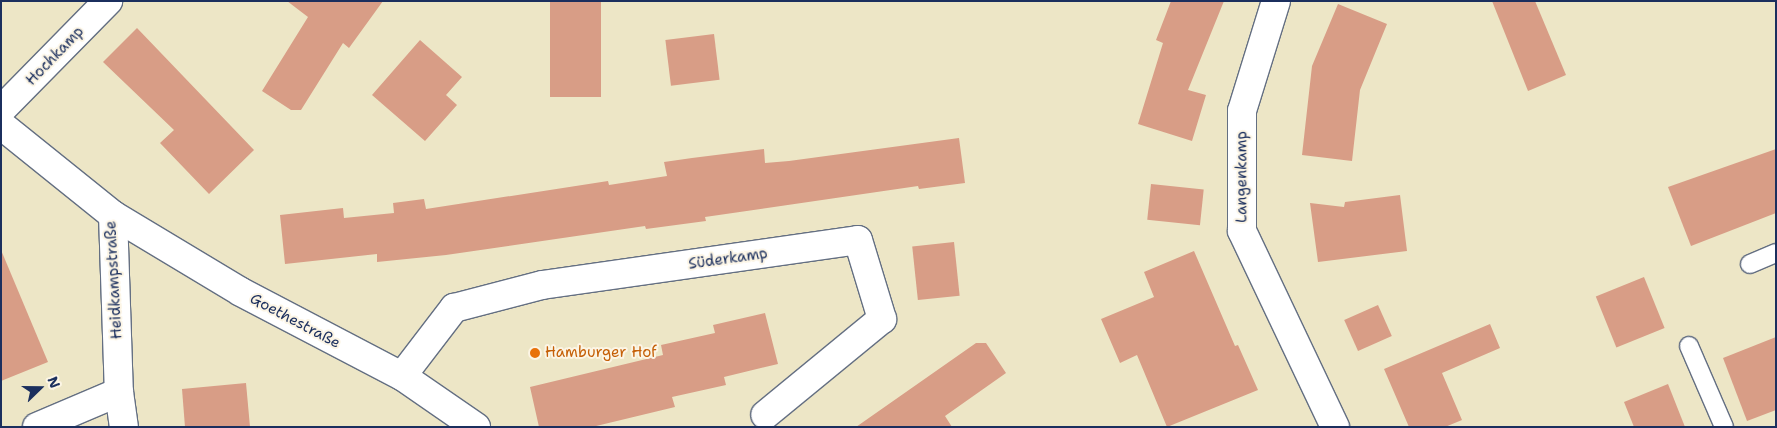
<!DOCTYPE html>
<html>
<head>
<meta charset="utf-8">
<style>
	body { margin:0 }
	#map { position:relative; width:1777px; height:428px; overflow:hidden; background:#ede6c6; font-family:"Shantell Sans",sans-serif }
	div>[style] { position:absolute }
	.building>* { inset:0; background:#d89d86; transform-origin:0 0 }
	.roads { filter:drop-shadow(1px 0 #646f82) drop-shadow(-1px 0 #646f82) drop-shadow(0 1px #646f82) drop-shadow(0 -1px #646f82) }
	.service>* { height:18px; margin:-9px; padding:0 9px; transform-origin:9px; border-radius:9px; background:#fff }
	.minor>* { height:28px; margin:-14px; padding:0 14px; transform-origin:14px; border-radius:14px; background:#fff }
	.dots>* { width:14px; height:14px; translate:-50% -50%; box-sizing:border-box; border:2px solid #fcf5e5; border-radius:50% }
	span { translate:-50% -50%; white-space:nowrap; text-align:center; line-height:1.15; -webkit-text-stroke:4px #fcf5e5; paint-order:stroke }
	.street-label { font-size:15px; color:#1b2f5e }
	.food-label { font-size:15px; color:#c56008 }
	.left { translate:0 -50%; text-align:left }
	.frame { position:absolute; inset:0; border:2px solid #1b2f5e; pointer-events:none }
	.north { position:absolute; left:15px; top:363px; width:50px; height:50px; -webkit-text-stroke:4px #fcf5e5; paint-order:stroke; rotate:68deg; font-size:14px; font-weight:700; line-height:20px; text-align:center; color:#1b2f5e }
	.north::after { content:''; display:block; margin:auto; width:18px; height:22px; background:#1b2f5e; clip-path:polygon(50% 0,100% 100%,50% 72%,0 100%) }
</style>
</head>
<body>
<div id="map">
	<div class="building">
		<i style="clip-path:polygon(287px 1px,383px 1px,349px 48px,343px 43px,301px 110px,291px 110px,262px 91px,308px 17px)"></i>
		<i style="left:550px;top:1px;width:51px;height:96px"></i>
		<i style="clip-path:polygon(1171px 1px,1224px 1px,1188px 90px,1206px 95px,1192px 141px,1138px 124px,1163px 43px,1156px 40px)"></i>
		<i style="clip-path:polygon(1492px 1px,1535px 1px,1566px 75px,1528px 91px)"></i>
		<i style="clip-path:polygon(1338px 4px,1387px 24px,1360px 90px,1352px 161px,1302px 155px,1312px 66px)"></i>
		<i style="clip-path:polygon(137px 28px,254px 150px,209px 194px,160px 143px,174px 130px,103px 62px)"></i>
		<i style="left:714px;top:34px;width:46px;height:49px;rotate:83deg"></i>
		<i style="clip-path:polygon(420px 40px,462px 77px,446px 95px,457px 105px,425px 141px,372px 95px)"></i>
		<i style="clip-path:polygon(959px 138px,965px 183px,919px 189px,918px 186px,705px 217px,706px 221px,646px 229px,645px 226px,446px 255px,377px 262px,377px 254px,285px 264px,280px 215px,343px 208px,344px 218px,394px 213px,393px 203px,424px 199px,426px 209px,608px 181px,609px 185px,667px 176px,664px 162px,692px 158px,764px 149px,765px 163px,789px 161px)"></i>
		<i style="clip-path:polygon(1776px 149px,1776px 213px,1691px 246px,1668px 187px)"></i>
		<i style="left:1151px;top:184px;width:53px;height:36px;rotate:6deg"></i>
		<i style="clip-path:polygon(1400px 195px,1407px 251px,1318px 262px,1310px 203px,1344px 207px,1345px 202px)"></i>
		<i style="left:954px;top:242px;width:54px;height:42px;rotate:84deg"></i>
		<i style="clip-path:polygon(1px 250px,48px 362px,1px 381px)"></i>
		<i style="clip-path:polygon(1194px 251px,1235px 346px,1238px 345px,1258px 390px,1167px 427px,1137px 355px,1120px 363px,1101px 319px,1154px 297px,1144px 272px)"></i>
		<i style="left:1644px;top:277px;width:55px;height:52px;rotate:68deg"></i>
		<i style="left:1378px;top:305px;width:34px;height:37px;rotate:66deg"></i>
		<i style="clip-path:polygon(765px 313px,778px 364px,724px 377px,726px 385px,672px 397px,675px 407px,592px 427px,539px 427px,530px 387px,663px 355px,661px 345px,715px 333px,713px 325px)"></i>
		<i style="clip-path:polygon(1490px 324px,1500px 348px,1442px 373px,1462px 420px,1445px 427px,1409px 427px,1384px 369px)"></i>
		<i style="clip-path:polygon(1776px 337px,1776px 410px,1747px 421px,1723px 358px)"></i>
		<i style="clip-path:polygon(976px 343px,986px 343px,1006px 373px,945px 416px,952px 427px,856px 427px)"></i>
		<i style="clip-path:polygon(246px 383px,250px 427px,185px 427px,182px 389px)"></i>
		<i style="clip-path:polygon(1668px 384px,1685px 427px,1634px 427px,1624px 402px)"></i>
	</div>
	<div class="roads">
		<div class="service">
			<i style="left:1750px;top:264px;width:28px;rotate:-23deg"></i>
			<i style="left:1689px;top:346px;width:88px;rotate:66.6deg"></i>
		</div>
		<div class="minor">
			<i style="left:1276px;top:1px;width:115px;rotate:107.2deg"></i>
			<i style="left:1242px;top:111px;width:120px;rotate:90deg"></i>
			<i style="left:1242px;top:231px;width:217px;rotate:64.6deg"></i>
			<i style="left:1px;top:110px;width:153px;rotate:-45.5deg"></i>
			<i style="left:1px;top:125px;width:144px;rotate:38.8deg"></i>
			<i style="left:113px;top:215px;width:149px;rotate:31deg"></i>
			<i style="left:241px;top:292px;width:182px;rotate:27.6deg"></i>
			<i style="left:402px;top:376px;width:90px;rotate:34.6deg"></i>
			<i style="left:113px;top:215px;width:177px;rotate:88.1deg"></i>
			<i style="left:119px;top:392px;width:35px;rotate:82deg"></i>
			<i style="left:402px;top:376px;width:86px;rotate:-52.6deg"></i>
			<i style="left:454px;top:308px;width:91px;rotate:-14.6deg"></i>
			<i style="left:542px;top:285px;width:319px;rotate:-8.1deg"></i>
			<i style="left:858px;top:240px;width:83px;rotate:73.1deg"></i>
			<i style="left:882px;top:319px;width:151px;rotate:140.6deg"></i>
			<i style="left:37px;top:427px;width:89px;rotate:-23.1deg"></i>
		</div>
	</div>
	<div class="dots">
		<i style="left:535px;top:353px;background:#e8710a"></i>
	</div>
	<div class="street-label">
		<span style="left:55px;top:56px;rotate:-46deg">Hochkamp</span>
		<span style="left:1242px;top:177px;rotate:-90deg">Langenkamp</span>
		<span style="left:728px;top:259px;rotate:-8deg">Süderkamp</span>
		<span style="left:114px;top:280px;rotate:-93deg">Heidkampstraße</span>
		<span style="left:295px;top:321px;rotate:28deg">Goethestraße</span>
	</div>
	<div class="food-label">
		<span class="left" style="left:545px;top:353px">Hamburger Hof</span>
	</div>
	<div class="frame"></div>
	<div class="north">N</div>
</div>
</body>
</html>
